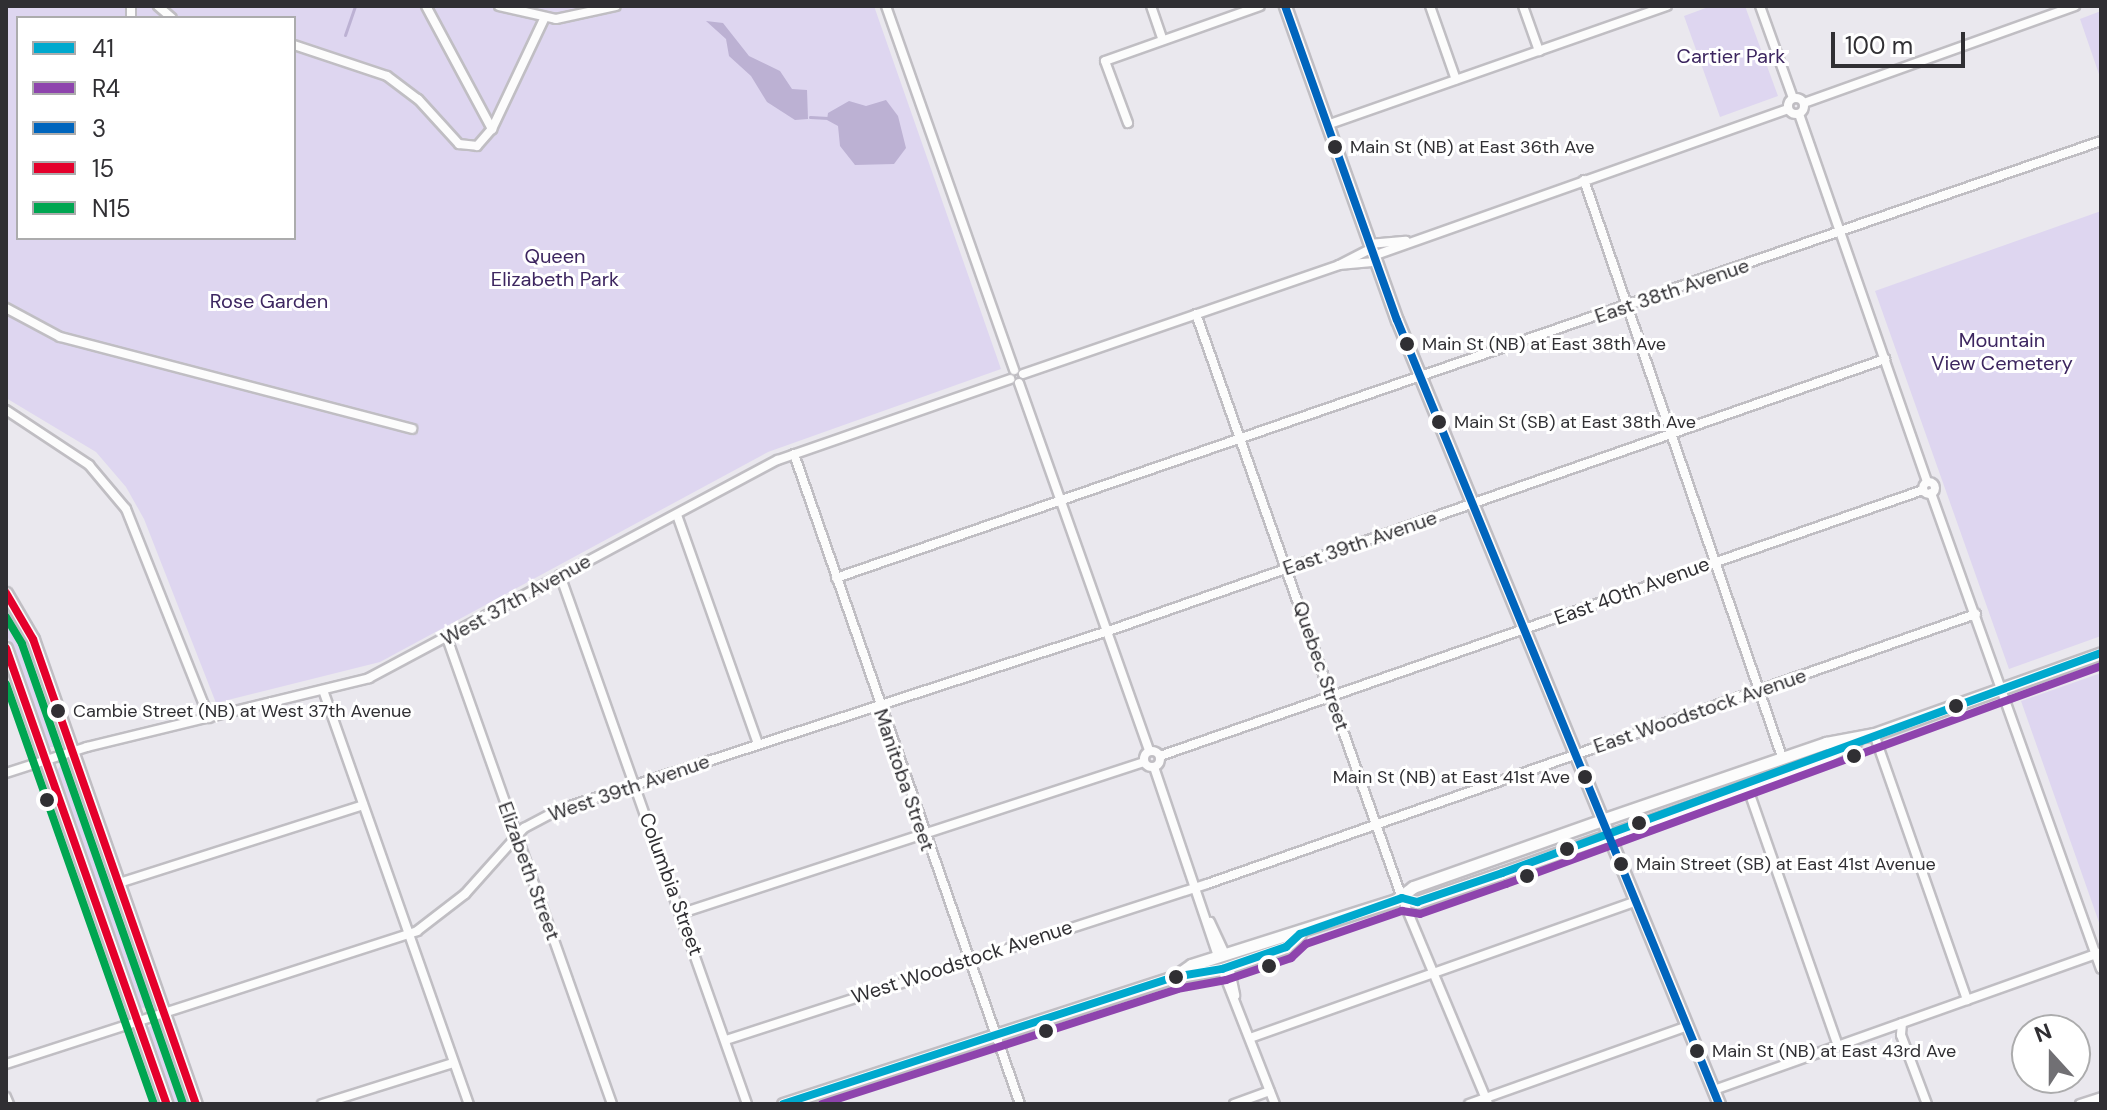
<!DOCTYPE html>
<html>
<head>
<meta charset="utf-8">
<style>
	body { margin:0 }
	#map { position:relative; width:2107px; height:1110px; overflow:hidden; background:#eae8ee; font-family:"DM Sans",sans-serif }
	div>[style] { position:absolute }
	.green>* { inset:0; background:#ded6f0; transform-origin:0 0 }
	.water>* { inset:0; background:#bcb1d3 }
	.stream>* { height:3px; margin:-1.5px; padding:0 1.5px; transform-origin:1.5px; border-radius:1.5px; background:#bcb1d3 }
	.roads { filter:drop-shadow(2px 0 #c0bec3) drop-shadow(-2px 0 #c0bec3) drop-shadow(0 2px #c0bec3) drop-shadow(0 -2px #c0bec3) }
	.street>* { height:8px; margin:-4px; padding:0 4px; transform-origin:4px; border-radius:4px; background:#fcfcfc }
	.street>.ring { margin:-4px; padding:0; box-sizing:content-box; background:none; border:8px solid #fcfcfc; border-radius:50% }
	.secondary>* { height:11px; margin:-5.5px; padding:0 5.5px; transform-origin:5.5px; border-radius:5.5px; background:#fcfcfc }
	.bus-1>* { height:8px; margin:-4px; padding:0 4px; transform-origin:4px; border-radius:4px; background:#00a9ce }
	.bus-2>* { height:8px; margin:-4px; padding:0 4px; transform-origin:4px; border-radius:4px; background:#8e44ad }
	.bus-3>* { height:8px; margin:-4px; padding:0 4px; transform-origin:4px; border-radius:4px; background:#0065bd }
	.bus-4>* { height:8px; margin:-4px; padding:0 4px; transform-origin:4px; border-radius:4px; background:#e4002b }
	.bus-5>* { height:8px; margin:-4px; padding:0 4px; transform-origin:4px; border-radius:4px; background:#00a651 }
	.dots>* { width:22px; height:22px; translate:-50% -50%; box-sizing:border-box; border:4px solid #fff; border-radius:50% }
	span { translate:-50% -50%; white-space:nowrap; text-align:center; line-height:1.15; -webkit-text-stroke:6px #fff; paint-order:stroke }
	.bus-label { font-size:18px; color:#302f33 }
	.left { translate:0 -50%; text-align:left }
	.right { translate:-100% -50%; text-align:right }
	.park-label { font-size:20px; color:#3d2660 }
	.street-label { font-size:20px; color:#302f33 }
	.frame { position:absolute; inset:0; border:8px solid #302f33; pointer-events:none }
	.legend { position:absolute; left:16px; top:16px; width:280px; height:224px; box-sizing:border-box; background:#fff; border:2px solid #acacad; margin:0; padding:10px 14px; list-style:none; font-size:24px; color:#302f33 }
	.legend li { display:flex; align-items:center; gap:16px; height:40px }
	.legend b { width:40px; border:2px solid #acacad }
	.north { position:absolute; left:2011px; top:1014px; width:80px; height:80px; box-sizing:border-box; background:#fff; border:2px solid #acacad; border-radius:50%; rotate:339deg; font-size:22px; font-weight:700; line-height:32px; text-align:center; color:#302f33 }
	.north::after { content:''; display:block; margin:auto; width:28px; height:36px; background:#717074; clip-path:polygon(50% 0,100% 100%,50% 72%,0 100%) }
	.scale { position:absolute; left:1831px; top:32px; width:134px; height:36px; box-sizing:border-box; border:4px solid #302f33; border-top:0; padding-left:10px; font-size:24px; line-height:28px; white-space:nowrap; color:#302f33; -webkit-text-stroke:6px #fff; paint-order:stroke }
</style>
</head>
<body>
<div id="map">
	<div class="green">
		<i style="clip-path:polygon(evenodd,6px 6px,874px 6px,1001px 369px,768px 452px,380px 662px,216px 703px,144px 519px,126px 487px,96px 452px,6px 398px,6px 6px,18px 18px,294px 18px,294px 238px,18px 238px,18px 18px)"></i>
		<i style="clip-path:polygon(1711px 6px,1745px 6px,1778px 96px,1720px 117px,1684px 16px)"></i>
		<i style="clip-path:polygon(2101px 11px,2101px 80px,2080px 19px)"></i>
		<i style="clip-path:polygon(2101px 211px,2101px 636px,2009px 669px,1875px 291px)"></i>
		<i style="clip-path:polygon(6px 602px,27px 641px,59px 747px,47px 747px,6px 632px)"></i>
		<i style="clip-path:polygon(2101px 673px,2101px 928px,2021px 701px)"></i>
		<i style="clip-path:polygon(64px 762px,153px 1002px,151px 1009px,138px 1007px,56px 771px)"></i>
		<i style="left:160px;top:1023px;width:86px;height:16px;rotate:70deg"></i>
	</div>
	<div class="water">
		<i style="clip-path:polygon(706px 21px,723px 23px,749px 56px,780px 71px,792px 89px,807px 90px,808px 119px,795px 120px,767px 102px,751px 76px,729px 56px,726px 39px)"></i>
		<i style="clip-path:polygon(886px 100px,898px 116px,906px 148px,894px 164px,855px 165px,840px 146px,838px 126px,827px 120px,828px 113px,849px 101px,866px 106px)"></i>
	</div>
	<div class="stream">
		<i style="left:345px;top:35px;width:31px;rotate:-71deg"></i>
		<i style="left:810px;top:117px;width:18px;rotate:3deg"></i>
	</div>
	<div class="roads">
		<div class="street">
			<i style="left:158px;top:6px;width:18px;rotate:41deg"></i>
			<i style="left:426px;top:6px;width:140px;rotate:61.8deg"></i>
			<i style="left:499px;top:6px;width:58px;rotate:12.8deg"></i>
			<i style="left:556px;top:19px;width:61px;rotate:-12.2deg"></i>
			<i style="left:886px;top:6px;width:386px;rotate:70.6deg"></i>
			<i style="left:1151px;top:6px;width:36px;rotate:71deg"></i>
			<i style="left:1430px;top:6px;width:78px;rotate:70.6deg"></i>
			<i style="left:1523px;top:6px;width:48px;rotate:70.4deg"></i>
			<i style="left:1760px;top:6px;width:98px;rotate:70.3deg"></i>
			<i style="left:131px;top:18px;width:12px;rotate:-90deg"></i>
			<i style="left:294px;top:45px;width:98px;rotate:18.4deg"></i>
			<i style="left:387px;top:76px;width:39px;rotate:37deg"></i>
			<i style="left:418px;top:99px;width:61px;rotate:47.7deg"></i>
			<i style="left:459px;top:144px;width:18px;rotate:6deg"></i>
			<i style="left:477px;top:146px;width:23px;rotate:-49deg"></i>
			<i style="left:492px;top:129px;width:122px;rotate:-64.7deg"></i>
			<i class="ring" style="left:1788px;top:98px;width:8px;height:8px"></i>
			<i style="left:1804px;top:103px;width:288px;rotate:-19.7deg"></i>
			<i style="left:1799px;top:114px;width:390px;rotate:70.8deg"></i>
			<i style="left:1128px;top:123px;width:66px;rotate:-110.4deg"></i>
			<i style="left:1105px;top:61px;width:164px;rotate:-19.5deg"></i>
			<i style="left:1327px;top:125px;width:360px;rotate:-19.3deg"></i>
			<i style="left:1584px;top:180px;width:610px;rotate:71.06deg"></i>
			<i style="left:1369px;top:244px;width:37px;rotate:-5deg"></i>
			<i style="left:1373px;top:256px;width:440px;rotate:-19.5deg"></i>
			<i style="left:1339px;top:265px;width:36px;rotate:-27deg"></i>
			<i style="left:6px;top:308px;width:61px;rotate:28.2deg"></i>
			<i style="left:60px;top:337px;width:364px;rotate:14.6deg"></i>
			<i style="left:1196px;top:314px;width:619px;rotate:70.57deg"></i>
			<i style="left:1402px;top:898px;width:223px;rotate:67.3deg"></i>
			<i style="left:1023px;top:374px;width:334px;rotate:-19deg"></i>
			<i style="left:1339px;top:265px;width:36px;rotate:-5deg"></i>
			<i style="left:1019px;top:383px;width:390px;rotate:70.5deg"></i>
			<i style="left:6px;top:410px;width:100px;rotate:33.5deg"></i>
			<i style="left:89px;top:465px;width:57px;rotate:49.9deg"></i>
			<i style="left:126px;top:509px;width:225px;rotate:68.3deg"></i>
			<i style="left:794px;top:454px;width:688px;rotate:70.83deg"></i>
			<i class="ring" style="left:1923px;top:482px;width:4px;height:4px"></i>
			<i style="left:1931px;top:493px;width:505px;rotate:70.35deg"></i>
			<i style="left:677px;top:515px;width:243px;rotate:70.5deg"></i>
			<i style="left:560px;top:575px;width:561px;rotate:70.53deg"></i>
			<i style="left:836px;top:578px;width:1338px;rotate:-19.06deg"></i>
			<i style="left:447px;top:638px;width:494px;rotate:70.5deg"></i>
			<i style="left:323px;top:690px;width:439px;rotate:70.6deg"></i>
			<i style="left:1874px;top:734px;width:282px;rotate:70.7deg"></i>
			<i class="ring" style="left:1144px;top:751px;width:8px;height:8px"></i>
			<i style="left:1160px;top:756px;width:808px;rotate:-19.22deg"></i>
			<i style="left:1154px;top:767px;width:200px;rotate:71.3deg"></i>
			<i style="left:6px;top:773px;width:85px;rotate:-17.8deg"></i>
			<i style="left:87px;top:747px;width:290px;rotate:-13.7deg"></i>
			<i style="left:369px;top:678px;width:463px;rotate:-28.1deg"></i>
			<i style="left:778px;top:460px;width:246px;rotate:-19.2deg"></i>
			<i style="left:1747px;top:786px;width:275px;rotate:70.7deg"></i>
			<i style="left:119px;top:883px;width:256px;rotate:-17.7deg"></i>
			<i style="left:682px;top:913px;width:486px;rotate:-18.1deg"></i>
			<i style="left:1210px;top:922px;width:35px;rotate:65deg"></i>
			<i style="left:1229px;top:966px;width:30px;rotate:78deg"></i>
			<i style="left:1222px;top:969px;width:145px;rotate:68.6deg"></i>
			<i style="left:1902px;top:1023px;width:12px;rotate:95deg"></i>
			<i style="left:1901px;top:1035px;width:74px;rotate:69.4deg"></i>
			<i style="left:1250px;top:1038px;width:410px;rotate:-19.5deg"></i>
			<i style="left:726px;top:1040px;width:506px;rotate:-17.97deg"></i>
			<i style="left:1207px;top:884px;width:815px;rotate:-19.35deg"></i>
			<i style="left:6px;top:1064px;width:432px;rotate:-17.9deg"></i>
			<i style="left:417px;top:931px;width:61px;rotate:-37.6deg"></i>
			<i style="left:465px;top:894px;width:89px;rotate:-48.2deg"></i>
			<i style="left:524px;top:828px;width:38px;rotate:-28deg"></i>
			<i style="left:558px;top:810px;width:588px;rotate:-18.03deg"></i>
			<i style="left:1117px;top:628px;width:814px;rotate:-19.3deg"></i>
			<i style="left:1714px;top:1090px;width:411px;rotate:-19.6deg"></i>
			<i style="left:6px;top:1097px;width:8px;rotate:67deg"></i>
			<i style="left:322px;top:1104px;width:137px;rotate:-17.4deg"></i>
			<i style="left:1234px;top:1104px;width:38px;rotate:-20deg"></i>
			<i style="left:1469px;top:1104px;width:232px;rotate:-19.6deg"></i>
			<i style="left:2080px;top:1104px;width:22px;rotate:-18deg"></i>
		</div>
		<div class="secondary">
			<i style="left:1285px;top:6px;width:333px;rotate:70.4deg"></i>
			<i style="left:1397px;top:320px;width:848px;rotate:67.67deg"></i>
			<i style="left:6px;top:593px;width:53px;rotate:59.6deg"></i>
			<i style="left:33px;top:639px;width:493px;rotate:70.7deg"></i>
			<i style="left:6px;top:648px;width:484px;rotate:70.6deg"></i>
			<i style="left:1402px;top:898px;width:16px;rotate:15deg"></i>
			<i style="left:1417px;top:902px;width:90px;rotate:-18.8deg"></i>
			<i style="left:1502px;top:873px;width:331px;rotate:-19.4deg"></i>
			<i style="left:1814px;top:763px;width:47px;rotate:-27.6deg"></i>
			<i style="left:1174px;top:977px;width:49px;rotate:-9.5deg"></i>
			<i style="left:1222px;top:969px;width:68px;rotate:-19deg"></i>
			<i style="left:1286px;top:947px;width:19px;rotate:-43deg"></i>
			<i style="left:783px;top:1104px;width:411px;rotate:-18deg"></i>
			<i style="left:1174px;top:977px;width:21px;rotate:-35deg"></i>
			<i style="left:1191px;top:965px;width:215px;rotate:-17.6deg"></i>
			<i style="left:1396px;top:900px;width:21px;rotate:-37deg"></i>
			<i style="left:1413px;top:887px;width:201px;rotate:-19.5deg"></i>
			<i style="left:1602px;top:820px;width:237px;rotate:-19deg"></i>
			<i style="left:1826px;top:743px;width:49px;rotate:-10.6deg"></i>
			<i style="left:1874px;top:734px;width:241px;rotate:-19.6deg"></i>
		</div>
	</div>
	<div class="bus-1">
		<i style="left:783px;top:1104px;width:411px;rotate:-18deg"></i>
		<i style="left:1174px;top:977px;width:49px;rotate:-9.5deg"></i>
		<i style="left:1222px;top:969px;width:68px;rotate:-19deg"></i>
		<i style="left:1286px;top:947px;width:19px;rotate:-43deg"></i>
		<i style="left:1300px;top:934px;width:108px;rotate:-19.4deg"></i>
		<i style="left:1402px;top:898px;width:16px;rotate:15deg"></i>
		<i style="left:1417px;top:902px;width:90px;rotate:-18.8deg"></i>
		<i style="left:1502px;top:873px;width:638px;rotate:-20.17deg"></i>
	</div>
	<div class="bus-2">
		<i style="left:822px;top:1104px;width:373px;rotate:-17.9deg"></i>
		<i style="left:1177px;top:989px;width:50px;rotate:-10.4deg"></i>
		<i style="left:1226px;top:980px;width:69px;rotate:-18.7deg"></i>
		<i style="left:1291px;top:958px;width:21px;rotate:-43deg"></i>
		<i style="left:1306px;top:944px;width:102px;rotate:-19deg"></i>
		<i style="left:1402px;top:911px;width:18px;rotate:9deg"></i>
		<i style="left:1420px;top:914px;width:91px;rotate:-19.2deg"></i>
		<i style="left:1506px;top:884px;width:634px;rotate:-20.12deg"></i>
	</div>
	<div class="bus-3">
		<i style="left:1285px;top:6px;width:333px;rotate:70.4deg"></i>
		<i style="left:1397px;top:320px;width:848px;rotate:67.67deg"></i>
	</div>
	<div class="bus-4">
		<i style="left:6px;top:593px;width:53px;rotate:59.6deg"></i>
		<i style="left:33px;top:639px;width:493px;rotate:70.7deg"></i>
		<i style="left:6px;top:648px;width:484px;rotate:70.6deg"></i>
	</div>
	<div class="bus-5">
		<i style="left:6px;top:617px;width:31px;rotate:59deg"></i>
		<i style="left:22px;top:644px;width:487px;rotate:70.7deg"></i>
		<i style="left:6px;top:684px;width:445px;rotate:70.6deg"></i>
	</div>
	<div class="dots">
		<i style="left:1335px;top:147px;background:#302f33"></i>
		<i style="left:1407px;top:344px;background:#302f33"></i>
		<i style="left:1439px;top:422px;background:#302f33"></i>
		<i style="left:1956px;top:706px;background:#302f33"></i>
		<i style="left:58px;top:711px;background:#302f33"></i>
		<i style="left:1854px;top:756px;background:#302f33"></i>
		<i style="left:1585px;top:777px;background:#302f33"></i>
		<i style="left:47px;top:800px;background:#302f33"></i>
		<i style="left:1639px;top:823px;background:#302f33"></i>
		<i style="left:1567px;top:849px;background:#302f33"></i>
		<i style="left:1621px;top:864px;background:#302f33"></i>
		<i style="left:1527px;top:876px;background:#302f33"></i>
		<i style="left:1269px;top:966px;background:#302f33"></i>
		<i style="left:1176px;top:977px;background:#302f33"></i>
		<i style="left:1046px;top:1031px;background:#302f33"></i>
		<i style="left:1697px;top:1051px;background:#302f33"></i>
	</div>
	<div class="bus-label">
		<span class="left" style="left:1350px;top:147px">Main St (NB) at East 36th Ave</span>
		<span class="left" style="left:1422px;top:344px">Main St (NB) at East 38th Ave</span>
		<span class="left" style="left:1454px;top:422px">Main St (SB) at East 38th Ave</span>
		<span class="left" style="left:73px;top:711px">Cambie Street (NB) at West 37th Avenue</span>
		<span class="right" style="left:1570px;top:777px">Main St (NB) at East 41st Ave</span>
		<span class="left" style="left:1636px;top:864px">Main Street (SB) at East 41st Avenue</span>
		<span class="left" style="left:1712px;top:1051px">Main St (NB) at East 43rd Ave</span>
	</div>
	<div class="park-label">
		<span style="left:1731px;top:56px">Cartier Park</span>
		<span style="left:555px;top:268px">Queen<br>Elizabeth Park</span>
		<span style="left:269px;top:301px">Rose Garden</span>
		<span style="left:2002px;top:352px">Mountain<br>View Cemetery</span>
	</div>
	<div class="street-label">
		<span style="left:1672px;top:291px;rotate:-19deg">East 38th Avenue</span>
		<span style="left:1360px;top:543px;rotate:-19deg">East 39th Avenue</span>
		<span style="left:1632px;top:591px;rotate:-20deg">East 40th Avenue</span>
		<span style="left:516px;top:600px;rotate:-29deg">West 37th Avenue</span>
		<span style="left:1321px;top:666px;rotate:71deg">Quebec Street</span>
		<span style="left:1700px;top:711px;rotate:-19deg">East Woodstock Avenue</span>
		<span style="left:904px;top:780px;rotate:71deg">Manitoba Street</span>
		<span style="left:629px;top:788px;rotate:-19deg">West 39th Avenue</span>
		<span style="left:529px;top:871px;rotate:70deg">Elizabeth Street</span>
		<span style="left:671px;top:884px;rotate:70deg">Columbia Street</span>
		<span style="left:962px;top:962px;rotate:-18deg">West Woodstock Avenue</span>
	</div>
	<div class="frame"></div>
	<ul class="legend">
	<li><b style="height:10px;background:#00a9ce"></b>41</li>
	<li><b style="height:10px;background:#8e44ad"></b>R4</li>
	<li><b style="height:10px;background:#0065bd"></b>3</li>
	<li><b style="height:10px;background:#e4002b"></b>15</li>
	<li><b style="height:10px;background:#00a651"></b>N15</li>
	</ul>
	<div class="north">N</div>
	<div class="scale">100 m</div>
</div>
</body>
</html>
